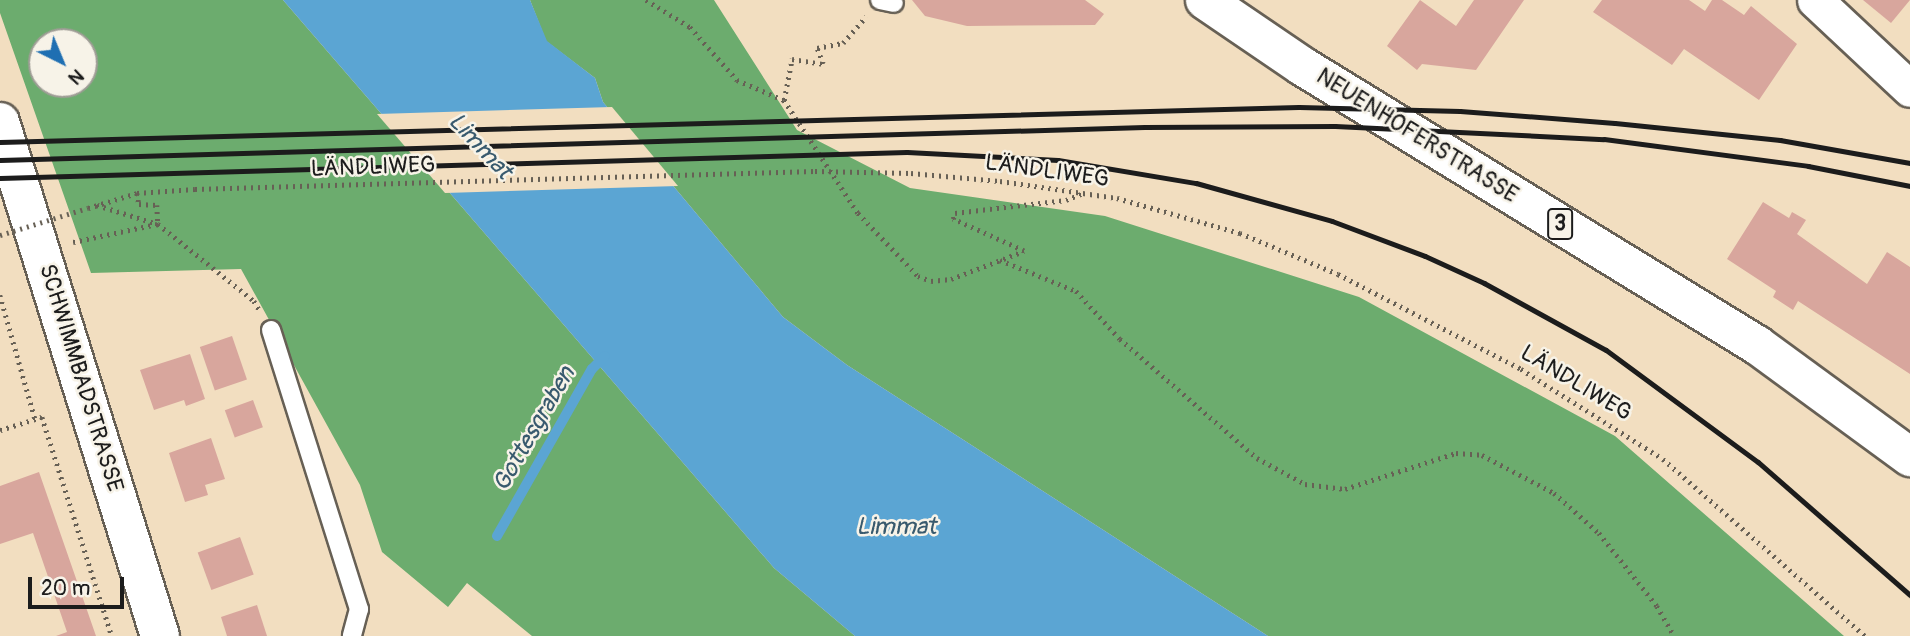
<!DOCTYPE html>
<html>
<head>
<meta charset="utf-8">
<style>
	body { margin:0 }
	#map { position:relative; width:1910px; height:636px; overflow:hidden; background:#f2dec0; font-family:Pangolin,sans-serif }
	div>[style] { position:absolute }
	.forest>* { inset:0; background:#6cac6e }
	.water>* { inset:0; background:#5ba5d3 }
	.pier>* { inset:0; background:#f2dec0 }
	.stream>* { height:10px; margin:-5px; padding:0 5px; transform-origin:5px; border-radius:5px; background:#5ba5d3 }
	.building>* { inset:0; background:#d8a69d; transform-origin:0 0 }
	.path>* { height:4.5px; margin-top:-2.25px; transform-origin:0; background:repeating-linear-gradient(90deg,#676055 0 2px,transparent 0 7px) }
	.roads { filter:drop-shadow(2px 0 #676055) drop-shadow(-2px 0 #676055) drop-shadow(0 2px #676055) drop-shadow(0 -2px #676055) }
	.service>* { height:18px; margin:-9px; padding:0 9px; transform-origin:9px; border-radius:9px; background:#fff }
	.minor>* { height:35px; margin:-17.5px; padding:0 17.5px; transform-origin:17.5px; border-radius:17.5px; background:#fff }
	.secondary>* { height:38px; margin:-19px; padding:0 19px; transform-origin:19px; border-radius:19px; background:#fff }
	.primary>* { height:38px; margin:-19px; padding:0 19px; transform-origin:19px; border-radius:19px; background:#fff }
	.rail>* { height:5px; margin:-2.5px; padding:0 2.5px; transform-origin:2.5px; border-radius:2.5px; background:#1c1c1c }
	.path-bridge>* { height:4.5px; margin-top:-2.25px; transform-origin:0; background:repeating-linear-gradient(90deg,#676055 0 2px,transparent 0 7px) }
	span { translate:-50% -50%; white-space:nowrap; text-align:center; line-height:1.15; -webkit-text-stroke:5px #f7f3e8; paint-order:stroke }
	.shield-label span { padding:2px 5px; background:#f7f3e8; border:2px solid; border-radius:5px; -webkit-text-stroke-width:0 }
	.shield-label { font-size:21px; color:#1c1c1c; font-weight:700 }
	.street-label { font-size:23px; color:#1c1c1c }
	.water-label { font-size:24px; color:#385a6e; font-style:italic }
	.north { position:absolute; left:28px; top:28px; width:70px; height:70px; box-sizing:border-box; background:#f7f3e8; border:2px solid #9f9d96; border-radius:50%; rotate:137deg; font-size:19px; font-weight:700; line-height:28px; text-align:center; color:#1c1c1c }
	.north::after { content:''; display:block; margin:auto; width:24px; height:32px; background:#1f6fb2; clip-path:polygon(50% 0,100% 100%,50% 72%,0 100%) }
	.scale { position:absolute; left:28px; top:577px; width:96px; height:32px; box-sizing:border-box; border:4px solid #1c1c1c; border-top:0; padding-left:9px; font-size:21px; line-height:24px; white-space:nowrap; color:#1c1c1c; -webkit-text-stroke:5px #f7f3e8; paint-order:stroke }
</style>
</head>
<body>
<div id="map">
	<div class="forest">
		<i style="clip-path:polygon(evenodd,0 0,283px 0,774px 568px,855px 636px,532px 636px,467px 583px,448px 607px,382px 552px,360px 485px,241px 269px,91px 273px,0 13px,0 0,42px 42px,84px 42px,84px 84px,42px 84px,42px 42px)"></i>
		<i style="clip-path:polygon(530px 0,714px 0,797px 130px,910px 188px,1105px 216px,1359px 297px,1615px 436px,1844px 636px,1268px 636px,847px 365px,783px 317px,603px 102px,595px 78px,546px 41px)"></i>
	</div>
	<div class="water">
		<i style="clip-path:polygon(283px 0,530px 0,547px 41px,595px 78px,603px 102px,783px 317px,847px 365px,1268px 636px,855px 636px,774px 568px)"></i>
	</div>
	<div class="pier">
		<i style="clip-path:polygon(612px 107px,678px 186px,445px 193px,377px 114px)"></i>
	</div>
	<div class="stream">
		<i style="left:497px;top:536px;width:192px;rotate:-60.4deg"></i>
		<i style="left:592px;top:369px;width:18px;rotate:-45deg"></i>
	</div>
	<div class="building">
		<i style="clip-path:polygon(912px 0,1085px 0,1104px 14px,1095px 25px,967px 26px,925px 16px)"></i>
		<i style="clip-path:polygon(1420px 0,1456px 26px,1474px 0,1524px 0,1476px 70px,1422px 64px,1417px 70px,1387px 46px)"></i>
		<i style="clip-path:polygon(1602px 0,1689px 0,1705px 11px,1712px 0,1722px 0,1744px 15px,1751px 6px,1797px 44px,1759px 100px,1684px 49px,1672px 65px,1593px 12px)"></i>
		<i style="clip-path:polygon(1863px 0,1910px 0,1891px 23px)"></i>
		<i style="clip-path:polygon(1763px 202px,1789px 218px,1792px 212px,1806px 220px,1797px 234px,1867px 284px,1887px 252px,1910px 267px,1910px 374px,1798px 301px,1793px 310px,1773px 297px,1776px 291px,1727px 259px)"></i>
		<i style="left:232px;top:336px;width:46px;height:34px;rotate:71deg"></i>
		<i style="clip-path:polygon(190px 354px,205px 399px,186px 406px,184px 400px,154px 410px,140px 370px)"></i>
		<i style="left:253px;top:400px;width:29px;height:30px;rotate:70deg"></i>
		<i style="clip-path:polygon(211px 438px,225px 479px,205px 485px,208px 495px,185px 502px,169px 453px)"></i>
		<i style="clip-path:polygon(39px 472px,96px 636px,56px 636px,67px 632px,33px 533px,0 544px,0 486px)"></i>
		<i style="left:240px;top:537px;width:40px;height:45px;rotate:70deg"></i>
		<i style="clip-path:polygon(257px 605px,267px 636px,227px 636px,221px 617px)"></i>
	</div>
	<div class="path">
		<i style="left:646px;top:0;width:52px;rotate:31.5deg"></i>
		<i style="left:690px;top:27px;width:71px;rotate:48.4deg"></i>
		<i style="left:737px;top:80px;width:51px;rotate:23.1deg"></i>
		<i style="left:784px;top:100px;width:135px;rotate:56.8deg"></i>
		<i style="left:858px;top:213px;width:87px;rotate:46.4deg"></i>
		<i style="left:918px;top:276px;width:14px;rotate:21deg"></i>
		<i style="left:931px;top:281px;width:20px;rotate:-6deg"></i>
		<i style="left:951px;top:279px;width:78px;rotate:-21deg"></i>
		<i style="left:1024px;top:251px;width:78px;rotate:-155.7deg"></i>
		<i style="left:953px;top:219px;width:6px;rotate:-72deg"></i>
		<i style="left:955px;top:213px;width:112px;rotate:-6.7deg"></i>
		<i style="left:1066px;top:200px;width:18px;rotate:-22deg"></i>
		<i style="left:784px;top:100px;width:42px;rotate:-79deg"></i>
		<i style="left:792px;top:59px;width:31px;rotate:9deg"></i>
		<i style="left:823px;top:64px;width:17px;rotate:-111deg"></i>
		<i style="left:817px;top:48px;width:26px;rotate:-11deg"></i>
		<i style="left:843px;top:43px;width:35px;rotate:-49deg"></i>
		<i style="left:911px;top:173px;width:89px;rotate:5.1deg"></i>
		<i style="left:1000px;top:181px;width:118px;rotate:8.3deg"></i>
		<i style="left:1117px;top:198px;width:128px;rotate:15.9deg"></i>
		<i style="left:1240px;top:233px;width:106px;rotate:22.7deg"></i>
		<i style="left:1338px;top:274px;width:206px;rotate:27.4deg"></i>
		<i style="left:1521px;top:369px;width:168px;rotate:32.4deg"></i>
		<i style="left:1663px;top:459px;width:269px;rotate:41.2deg"></i>
		<i style="left:137px;top:193px;width:11px;rotate:80deg"></i>
		<i style="left:139px;top:204px;width:18px;rotate:3deg"></i>
		<i style="left:157px;top:205px;width:19px;rotate:87deg"></i>
		<i style="left:97px;top:205px;width:64px;rotate:17.3deg"></i>
		<i style="left:158px;top:224px;width:123px;rotate:38.7deg"></i>
		<i style="left:254px;top:301px;width:12px;rotate:59deg"></i>
		<i style="left:88px;top:208px;width:51px;rotate:-17deg"></i>
		<i style="left:137px;top:193px;width:58px;rotate:-3.9deg"></i>
		<i style="left:73px;top:242px;width:86px;rotate:-12.1deg"></i>
		<i style="left:1000px;top:260px;width:82px;rotate:22.2deg"></i>
		<i style="left:1076px;top:291px;width:65px;rotate:47.5deg"></i>
		<i style="left:1120px;top:339px;width:181px;rotate:41deg"></i>
		<i style="left:1257px;top:458px;width:55px;rotate:28.4deg"></i>
		<i style="left:1305px;top:484px;width:40px;rotate:7.1deg"></i>
		<i style="left:1345px;top:489px;width:117px;rotate:-18deg"></i>
		<i style="left:1456px;top:453px;width:26px;rotate:4deg"></i>
		<i style="left:1482px;top:455px;width:81px;rotate:27.8deg"></i>
		<i style="left:1554px;top:493px;width:60px;rotate:41.6deg"></i>
		<i style="left:1599px;top:533px;width:93px;rotate:51.5deg"></i>
		<i style="left:1657px;top:606px;width:34px;rotate:60deg"></i>
		<i style="left:0;top:295px;width:129px;rotate:74.2deg"></i>
		<i style="left:0;top:430px;width:44px;rotate:-17.2deg"></i>
		<i style="left:42px;top:417px;width:230px;rotate:72.3deg"></i>
	</div>
	<div class="roads">
		<div class="service">
			<i style="left:880px;top:0;width:14px;rotate:12deg"></i>
			<i style="left:271px;top:330px;width:293px;rotate:72.5deg"></i>
			<i style="left:359px;top:609px;width:28px;rotate:105deg"></i>
		</div>
		<div class="minor">
			<i style="left:1815px;top:0;width:130px;rotate:43.1deg"></i>
		</div>
		<div class="secondary">
			<i style="left:0;top:122px;width:538px;rotate:72.71deg"></i>
		</div>
		<div class="primary">
			<i style="left:1205px;top:0;width:117px;rotate:34.2deg"></i>
			<i style="left:1302px;top:66px;width:534px;rotate:31.52deg"></i>
			<i style="left:1757px;top:345px;width:190px;rotate:36.2deg"></i>
		</div>
	</div>
	<div class="rail">
		<i style="left:0;top:142px;width:1299px;rotate:-1.54deg"></i>
		<i style="left:1299px;top:107px;width:161px;rotate:1.4deg"></i>
		<i style="left:1460px;top:111px;width:155px;rotate:4.4deg"></i>
		<i style="left:1615px;top:123px;width:166px;rotate:5.9deg"></i>
		<i style="left:1780px;top:140px;width:132px;rotate:10deg"></i>
		<i style="left:0;top:160px;width:1145px;rotate:-1.65deg"></i>
		<i style="left:1145px;top:127px;width:190px;rotate:-0.3deg"></i>
		<i style="left:1335px;top:126px;width:269px;rotate:2.8deg"></i>
		<i style="left:1604px;top:139px;width:206px;rotate:7.5deg"></i>
		<i style="left:1808px;top:166px;width:104px;rotate:11.1deg"></i>
		<i style="left:0;top:178px;width:907px;rotate:-1.64deg"></i>
		<i style="left:907px;top:152px;width:151px;rotate:3deg"></i>
		<i style="left:1058px;top:160px;width:140px;rotate:9.5deg"></i>
		<i style="left:1196px;top:183px;width:141px;rotate:15.6deg"></i>
		<i style="left:1332px;top:221px;width:99px;rotate:20.6deg"></i>
		<i style="left:1425px;top:256px;width:65px;rotate:24.6deg"></i>
		<i style="left:1484px;top:283px;width:139px;rotate:28.8deg"></i>
		<i style="left:1606px;top:350px;width:189px;rotate:36.4deg"></i>
		<i style="left:1758px;top:462px;width:202px;rotate:41.2deg"></i>
	</div>
	<div class="path-bridge">
		<i style="left:195px;top:189px;width:620px;rotate:-1.66deg"></i>
		<i style="left:815px;top:171px;width:96px;rotate:1.2deg"></i>
		<i style="left:0;top:235px;width:92px;rotate:-17.1deg"></i>
	</div>
	<div class="shield-label">
		<span style="left:1560px;top:224px">3</span>
	</div>
	<div class="street-label">
		<span style="left:1417px;top:136px;rotate:32deg">NEUENHOFERSTRASSE</span>
		<span style="left:373px;top:167px;rotate:-2deg">LÄNDLIWEG</span>
		<span style="left:1047px;top:171px;rotate:8deg">LÄNDLIWEG</span>
		<span style="left:81px;top:378px;rotate:73deg">SCHWIMMBADSTRASSE</span>
		<span style="left:1576px;top:383px;rotate:31deg">LÄNDLIWEG</span>
	</div>
	<div class="water-label">
		<span style="left:480px;top:146px;rotate:47deg">Limmat</span>
		<span style="left:534px;top:429px;rotate:-60deg">Gottesgraben</span>
		<span style="left:896px;top:527px">Limmat</span>
	</div>
	<div class="north">N</div>
	<div class="scale">20 m</div>
</div>
</body>
</html>
